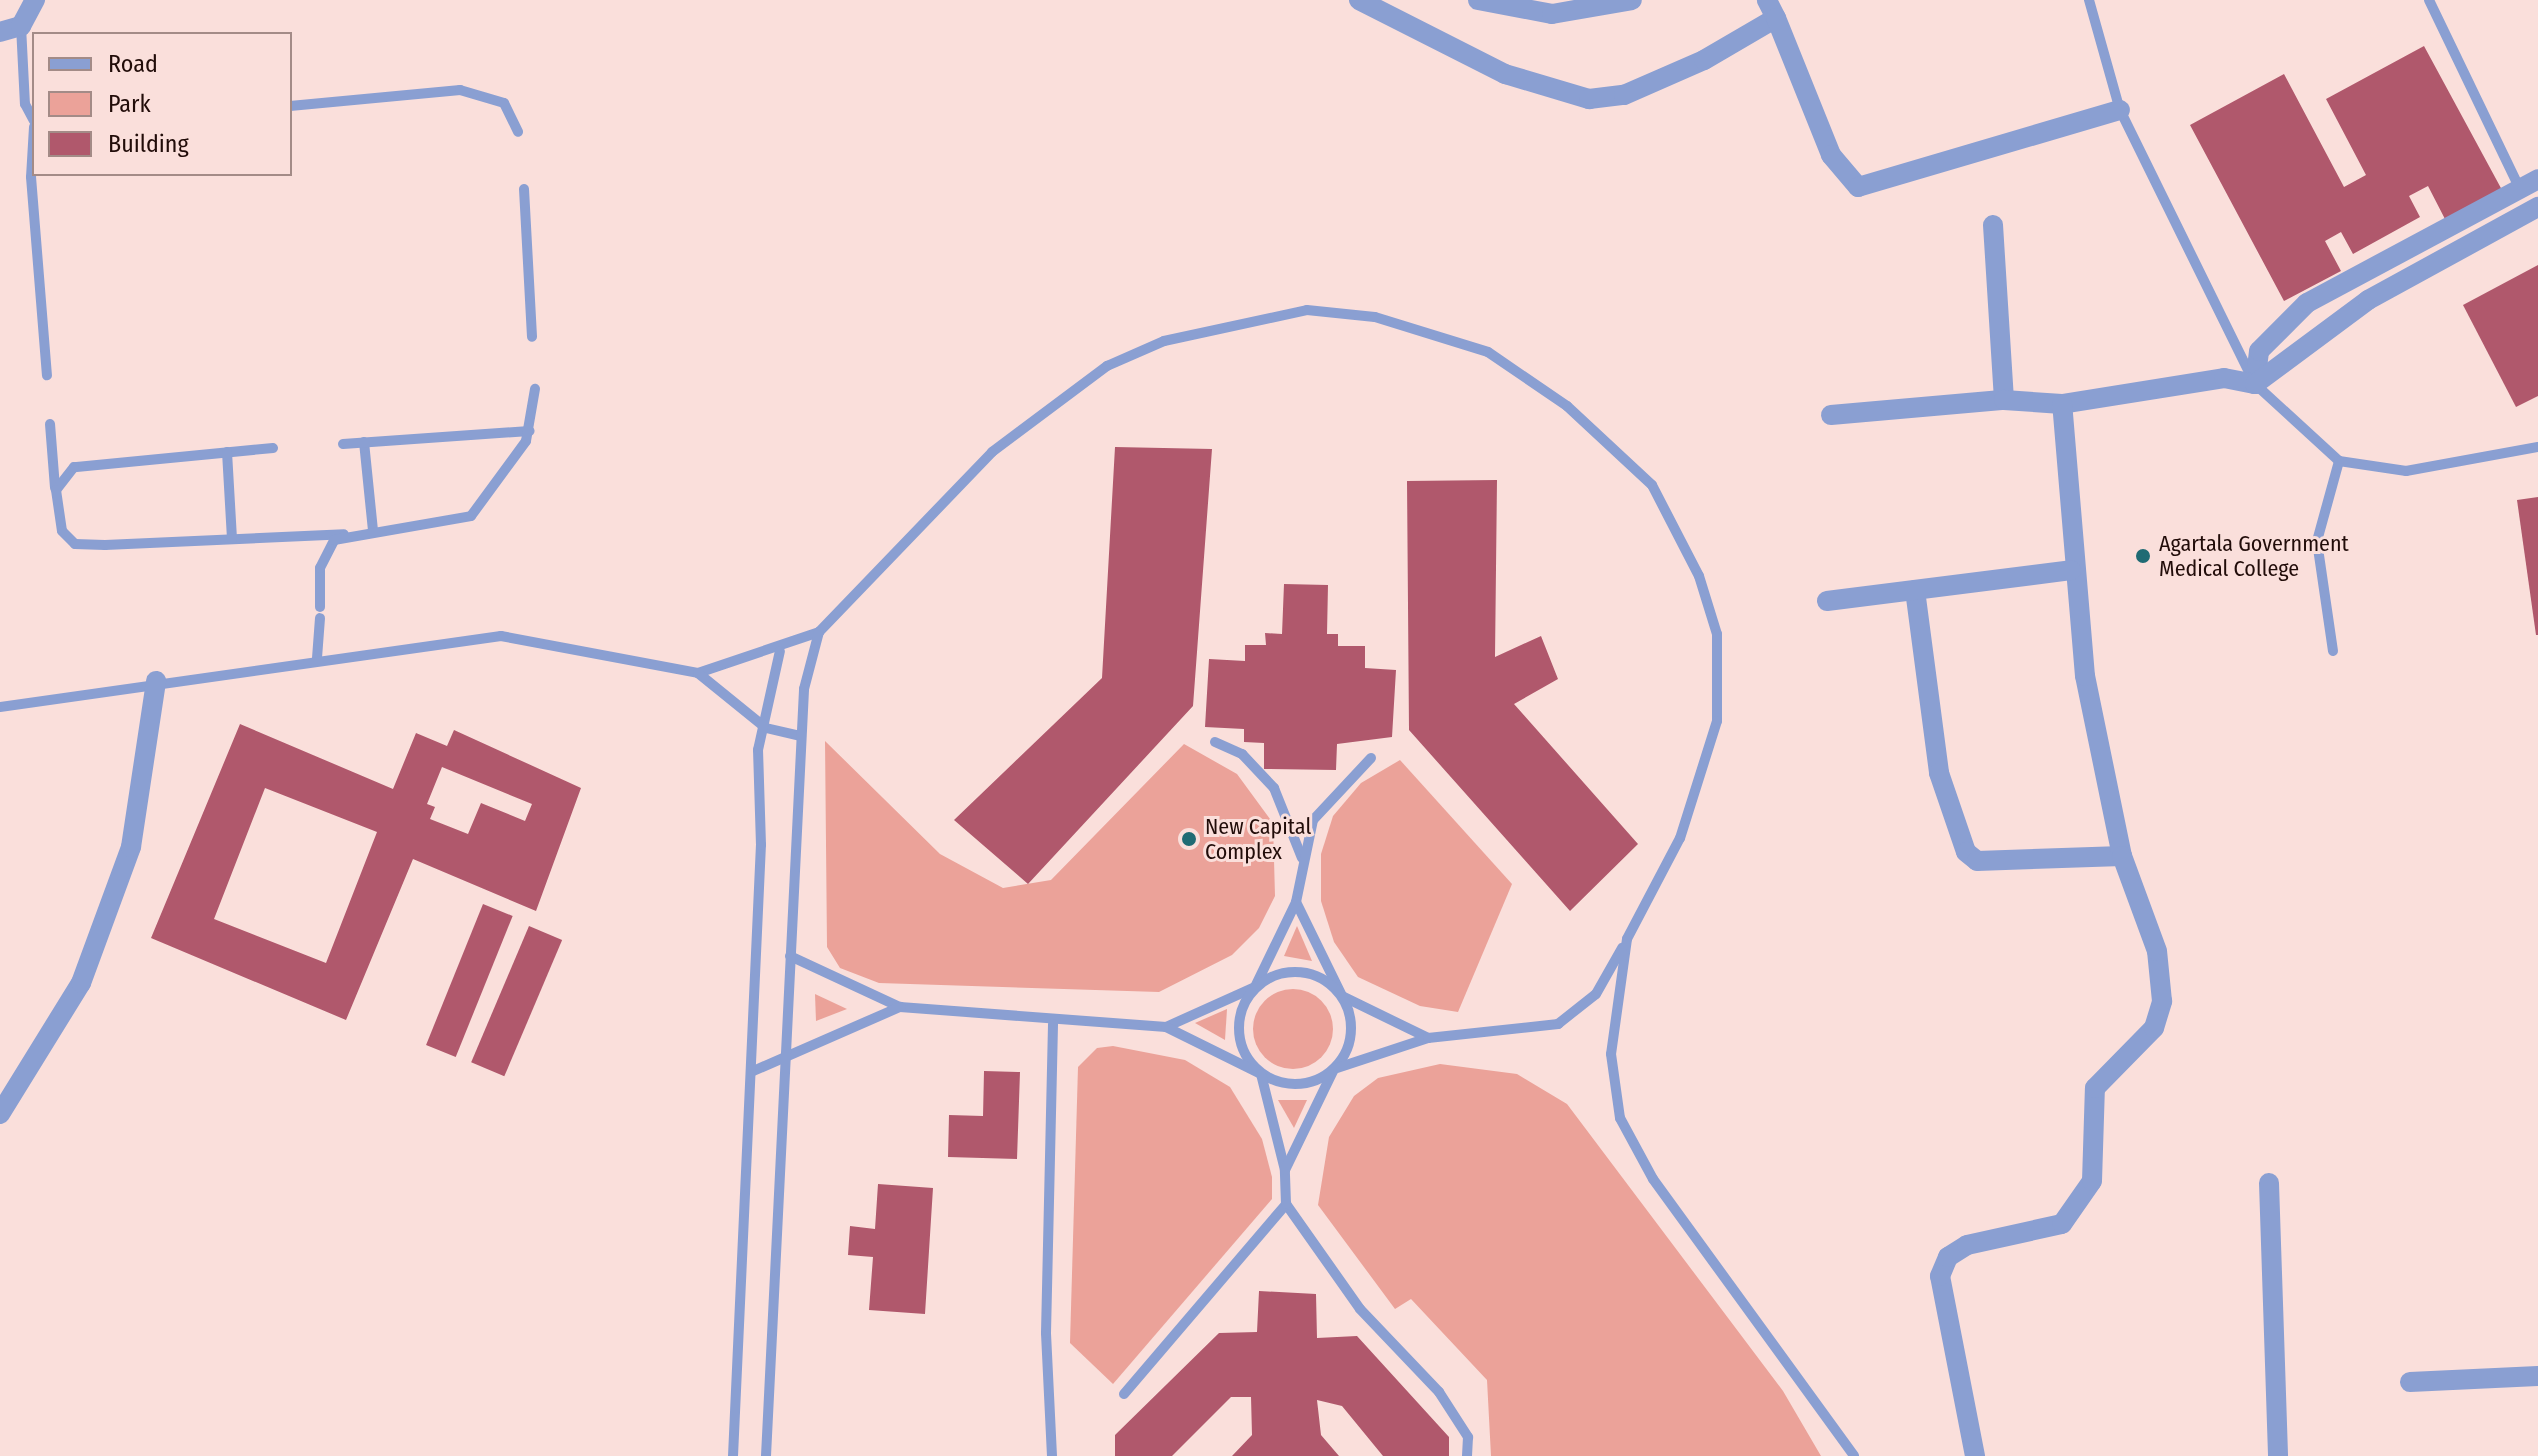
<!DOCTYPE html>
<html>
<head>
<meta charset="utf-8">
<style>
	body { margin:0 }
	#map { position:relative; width:2538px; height:1456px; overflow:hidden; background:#fadfdb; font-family:"Fira Sans Condensed",sans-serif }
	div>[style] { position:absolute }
	.green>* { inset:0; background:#eba299 }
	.round { border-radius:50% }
	.building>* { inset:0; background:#b0586c; transform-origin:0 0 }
	.lane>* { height:10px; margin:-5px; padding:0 5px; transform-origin:5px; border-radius:5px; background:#8a9fd2 }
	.lane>.ring { margin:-5px; padding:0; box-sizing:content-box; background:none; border:10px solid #8a9fd2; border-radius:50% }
	.street>* { height:20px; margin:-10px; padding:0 10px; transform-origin:10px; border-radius:10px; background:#8a9fd2 }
	.dots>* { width:22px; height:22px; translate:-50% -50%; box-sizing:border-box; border:4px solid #fadfdb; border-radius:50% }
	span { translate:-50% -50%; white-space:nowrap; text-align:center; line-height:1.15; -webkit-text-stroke:6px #fadfdb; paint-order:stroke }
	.poi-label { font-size:22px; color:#210c09 }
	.left { translate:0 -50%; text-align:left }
	.legend { position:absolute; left:32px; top:32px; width:260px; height:144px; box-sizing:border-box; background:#fadfdb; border:2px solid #a38b87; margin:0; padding:10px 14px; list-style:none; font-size:24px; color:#210c09 }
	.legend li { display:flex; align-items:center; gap:16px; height:40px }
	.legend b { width:40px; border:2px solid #a38b87 }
</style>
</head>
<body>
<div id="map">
	<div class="green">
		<i style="clip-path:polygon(825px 741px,940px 854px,1003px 888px,1051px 880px,1184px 744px,1237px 774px,1273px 823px,1275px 896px,1259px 928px,1232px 955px,1159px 992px,879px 983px,840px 968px,827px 947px)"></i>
		<i style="clip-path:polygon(1400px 760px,1512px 884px,1458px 1012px,1420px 1006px,1358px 977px,1334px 942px,1321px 901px,1321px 854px,1333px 816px,1361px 783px)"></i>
		<i style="clip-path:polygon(1297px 926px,1312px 961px,1284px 956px)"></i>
		<i class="round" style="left:1253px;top:989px;width:80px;height:80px"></i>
		<i style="clip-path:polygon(815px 994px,847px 1009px,816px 1021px)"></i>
		<i style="clip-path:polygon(1227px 1009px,1225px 1040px,1195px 1023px)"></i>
		<i style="clip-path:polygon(1113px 1046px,1185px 1060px,1230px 1087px,1262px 1139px,1272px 1177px,1272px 1199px,1113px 1384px,1070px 1343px,1078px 1067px,1097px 1048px)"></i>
		<i style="clip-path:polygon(1440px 1064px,1517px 1074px,1567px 1104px,1783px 1391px,1821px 1456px,1491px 1456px,1487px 1380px,1411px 1299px,1395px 1309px,1318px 1205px,1329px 1137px,1354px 1096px,1378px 1078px)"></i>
		<i style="clip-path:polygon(1278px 1100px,1307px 1100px,1294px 1128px)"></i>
	</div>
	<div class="building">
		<i style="clip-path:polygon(2424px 46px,2502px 190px,2446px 221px,2428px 186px,2409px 196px,2420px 217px,2353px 254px,2341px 232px,2325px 241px,2341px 271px,2284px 301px,2190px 125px,2284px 74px,2344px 187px,2366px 175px,2326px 99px)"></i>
		<i style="clip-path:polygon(2538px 265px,2538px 396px,2516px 407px,2463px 305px)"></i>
		<i style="clip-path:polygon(1115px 447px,1212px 449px,1193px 706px,1028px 884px,954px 820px,1102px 678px)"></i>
		<i style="clip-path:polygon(1497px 480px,1495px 657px,1541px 636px,1558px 679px,1514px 704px,1638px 844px,1570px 911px,1409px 730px,1407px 481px)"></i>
		<i style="clip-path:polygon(2538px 497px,2538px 635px,2536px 635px,2517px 500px)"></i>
		<i style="clip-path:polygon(1284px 584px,1328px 585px,1327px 634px,1338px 634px,1338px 646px,1365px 646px,1365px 668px,1396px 670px,1392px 737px,1337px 744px,1336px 770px,1264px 769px,1264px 743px,1244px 742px,1244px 729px,1205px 727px,1209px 659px,1245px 661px,1245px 645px,1266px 645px,1265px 633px,1282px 634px)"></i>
		<i style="clip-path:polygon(evenodd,240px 724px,393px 789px,416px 733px,447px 746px,454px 730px,581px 788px,536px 911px,413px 859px,346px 1020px,151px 938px,240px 724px,442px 767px,532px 804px,525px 821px,481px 803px,468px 834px,430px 819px,435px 807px,427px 804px,442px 767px,240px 724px,265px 788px,377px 832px,326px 963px,214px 919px,265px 788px)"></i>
		<i style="left:483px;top:904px;width:32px;height:152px;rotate:22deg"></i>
		<i style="left:529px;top:926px;width:36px;height:148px;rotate:23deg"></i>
		<i style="clip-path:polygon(984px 1071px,1020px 1072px,1017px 1159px,948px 1157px,949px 1115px,983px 1116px)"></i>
		<i style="clip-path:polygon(878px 1184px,933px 1188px,925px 1314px,869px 1310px,873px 1257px,848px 1255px,850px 1226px,875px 1229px)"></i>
		<i style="clip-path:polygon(1259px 1291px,1316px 1294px,1317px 1338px,1357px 1336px,1449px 1437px,1449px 1456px,1383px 1456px,1342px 1406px,1317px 1400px,1321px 1435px,1339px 1456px,1232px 1456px,1252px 1435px,1251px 1397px,1231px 1397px,1172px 1456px,1115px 1456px,1115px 1435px,1219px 1333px,1257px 1332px)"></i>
	</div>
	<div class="lane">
		<i style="left:2089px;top:0;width:114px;rotate:74.3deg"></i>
		<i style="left:2120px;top:110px;width:305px;rotate:63.8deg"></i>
		<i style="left:2255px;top:384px;width:114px;rotate:42.5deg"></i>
		<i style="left:2339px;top:461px;width:68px;rotate:8.5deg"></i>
		<i style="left:2406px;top:471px;width:134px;rotate:-10.3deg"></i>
		<i style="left:2429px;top:0;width:210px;rotate:64.3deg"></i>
		<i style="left:21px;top:26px;width:78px;rotate:87.1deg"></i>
		<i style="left:25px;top:104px;width:19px;rotate:62deg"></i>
		<i style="left:290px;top:106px;width:171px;rotate:-5.4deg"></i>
		<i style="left:460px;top:90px;width:46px;rotate:16.5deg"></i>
		<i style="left:504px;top:103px;width:32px;rotate:64deg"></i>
		<i style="left:34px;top:127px;width:50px;rotate:93.4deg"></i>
		<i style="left:31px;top:177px;width:199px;rotate:85.4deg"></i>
		<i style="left:524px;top:189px;width:148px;rotate:86.9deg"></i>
		<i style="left:50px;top:424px;width:64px;rotate:85.5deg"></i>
		<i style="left:364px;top:442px;width:89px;rotate:84.2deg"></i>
		<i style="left:343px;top:444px;width:187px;rotate:-4deg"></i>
		<i style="left:273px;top:448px;width:200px;rotate:174.5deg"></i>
		<i style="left:74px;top:467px;width:29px;rotate:128deg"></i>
		<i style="left:56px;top:490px;width:41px;rotate:81.7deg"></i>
		<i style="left:62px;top:531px;width:18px;rotate:45deg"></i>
		<i style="left:75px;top:544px;width:30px;rotate:2deg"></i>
		<i style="left:105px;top:545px;width:239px;rotate:-2.6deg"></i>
		<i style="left:227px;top:452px;width:87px;rotate:86.7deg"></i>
		<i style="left:320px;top:607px;width:39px;rotate:-90deg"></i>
		<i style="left:320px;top:568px;width:31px;rotate:-63deg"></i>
		<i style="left:334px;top:540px;width:139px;rotate:-9.9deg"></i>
		<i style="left:471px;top:516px;width:93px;rotate:-53.7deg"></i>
		<i style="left:526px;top:441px;width:53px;rotate:-80.2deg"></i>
		<i style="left:2333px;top:651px;width:111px;rotate:-98.3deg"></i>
		<i style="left:2317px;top:541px;width:83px;rotate:-74.6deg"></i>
		<i style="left:317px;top:658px;width:40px;rotate:-85.7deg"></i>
		<i style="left:698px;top:673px;width:128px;rotate:-18.7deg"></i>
		<i style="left:819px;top:632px;width:250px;rotate:-46.1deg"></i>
		<i style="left:992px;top:452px;width:144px;rotate:-36.8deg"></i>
		<i style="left:1107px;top:366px;width:62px;rotate:-23.7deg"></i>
		<i style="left:1164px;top:341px;width:146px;rotate:-12.2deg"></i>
		<i style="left:1307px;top:310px;width:68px;rotate:5.9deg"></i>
		<i style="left:1375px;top:317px;width:118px;rotate:17.2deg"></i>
		<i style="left:1488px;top:352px;width:96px;rotate:34.4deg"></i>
		<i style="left:1567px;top:406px;width:116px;rotate:42.9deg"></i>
		<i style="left:1652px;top:485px;width:102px;rotate:62.7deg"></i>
		<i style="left:1699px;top:576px;width:61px;rotate:72.8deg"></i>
		<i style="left:1717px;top:634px;width:87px;rotate:90deg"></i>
		<i style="left:1717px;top:721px;width:123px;rotate:107.5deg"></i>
		<i style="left:1680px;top:838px;width:114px;rotate:117.7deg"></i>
		<i style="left:1627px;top:939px;width:116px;rotate:97.9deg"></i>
		<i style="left:1611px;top:1054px;width:65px;rotate:82deg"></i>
		<i style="left:1620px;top:1118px;width:69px;rotate:61.6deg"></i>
		<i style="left:1653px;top:1179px;width:342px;rotate:54deg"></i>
		<i style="left:0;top:707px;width:506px;rotate:-8.07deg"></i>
		<i style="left:501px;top:636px;width:200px;rotate:10.6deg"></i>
		<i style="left:698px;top:673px;width:87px;rotate:39deg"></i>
		<i style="left:766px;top:728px;width:36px;rotate:13deg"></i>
		<i style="left:1215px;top:742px;width:30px;rotate:24deg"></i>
		<i style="left:1242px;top:754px;width:47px;rotate:46.7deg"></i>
		<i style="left:1274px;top:788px;width:75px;rotate:68.2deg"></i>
		<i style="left:1371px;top:758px;width:85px;rotate:133.1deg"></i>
		<i style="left:1313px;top:820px;width:84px;rotate:101.7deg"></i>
		<i style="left:1296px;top:902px;width:105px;rotate:63.9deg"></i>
		<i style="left:1342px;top:996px;width:96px;rotate:26deg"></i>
		<i style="left:790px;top:956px;width:121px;rotate:24.9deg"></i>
		<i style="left:900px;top:1007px;width:267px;rotate:4.3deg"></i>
		<i style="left:1166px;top:1027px;width:98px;rotate:-24.2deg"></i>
		<i style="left:1255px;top:987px;width:94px;rotate:-64.2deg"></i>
		<i class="ring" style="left:1239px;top:972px;width:102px;height:102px"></i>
		<i style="left:1166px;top:1027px;width:106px;rotate:26.3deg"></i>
		<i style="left:1261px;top:1074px;width:99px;rotate:76deg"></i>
		<i style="left:751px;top:1072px;width:163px;rotate:-23.6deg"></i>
		<i style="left:1286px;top:1204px;width:128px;rotate:54.8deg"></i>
		<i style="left:1360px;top:1309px;width:115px;rotate:46.4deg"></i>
		<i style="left:1439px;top:1392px;width:54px;rotate:57.2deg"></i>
		<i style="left:1468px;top:1437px;width:19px;rotate:93deg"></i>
		<i style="left:1124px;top:1394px;width:250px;rotate:-49.5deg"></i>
		<i style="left:1286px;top:1204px;width:34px;rotate:-92deg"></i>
		<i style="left:1285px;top:1170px;width:112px;rotate:-64.1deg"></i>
		<i style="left:1334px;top:1069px;width:99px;rotate:-18.3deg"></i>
		<i style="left:1428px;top:1038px;width:131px;rotate:-6.1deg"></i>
		<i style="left:1558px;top:1024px;width:48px;rotate:-38.3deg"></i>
		<i style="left:1596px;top:994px;width:53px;rotate:-60.5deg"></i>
		<i style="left:733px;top:1456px;width:612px;rotate:-87.38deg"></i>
		<i style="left:761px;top:845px;width:95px;rotate:-91.8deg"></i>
		<i style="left:758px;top:750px;width:101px;rotate:-77.5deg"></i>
		<i style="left:766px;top:1456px;width:768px;rotate:-87.16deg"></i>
		<i style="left:804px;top:689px;width:59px;rotate:-75.3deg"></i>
		<i style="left:1052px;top:1456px;width:123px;rotate:-92.8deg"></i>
		<i style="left:1046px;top:1333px;width:309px;rotate:-88.7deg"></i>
	</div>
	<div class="street">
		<i style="left:1359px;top:0;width:164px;rotate:26.9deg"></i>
		<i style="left:1505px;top:74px;width:88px;rotate:16.6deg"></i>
		<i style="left:1589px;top:99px;width:35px;rotate:-7deg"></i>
		<i style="left:1624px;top:95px;width:87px;rotate:-23.6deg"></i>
		<i style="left:1704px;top:60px;width:83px;rotate:-30.3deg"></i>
		<i style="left:1776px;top:18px;width:20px;rotate:-117deg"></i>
		<i style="left:1478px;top:0;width:75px;rotate:10.7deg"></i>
		<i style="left:1552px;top:14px;width:81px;rotate:-9.9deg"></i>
		<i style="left:1776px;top:18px;width:148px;rotate:68.1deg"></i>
		<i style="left:1831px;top:155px;width:42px;rotate:49.8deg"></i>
		<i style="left:1858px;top:187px;width:273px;rotate:-16.4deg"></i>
		<i style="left:0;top:32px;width:22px;rotate:-16deg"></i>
		<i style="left:21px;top:26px;width:30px;rotate:-62deg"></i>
		<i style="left:1993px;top:225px;width:175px;rotate:86.4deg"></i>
		<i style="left:2255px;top:384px;width:33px;rotate:-83deg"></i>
		<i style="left:2259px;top:351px;width:68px;rotate:-45deg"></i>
		<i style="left:2307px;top:303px;width:262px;rotate:-28.2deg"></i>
		<i style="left:1831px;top:415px;width:174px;rotate:-5deg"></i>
		<i style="left:2004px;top:400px;width:58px;rotate:3.9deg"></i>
		<i style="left:2062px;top:404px;width:164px;rotate:-9.1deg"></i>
		<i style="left:2224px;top:378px;width:32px;rotate:11deg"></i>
		<i style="left:2255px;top:384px;width:141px;rotate:-36.6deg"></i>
		<i style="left:2368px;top:300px;width:194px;rotate:-28.7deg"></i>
		<i style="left:1915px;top:590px;width:185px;rotate:82.5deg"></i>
		<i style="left:1939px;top:773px;width:83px;rotate:71.1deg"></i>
		<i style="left:1966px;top:852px;width:14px;rotate:39deg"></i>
		<i style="left:1977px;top:861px;width:145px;rotate:-2deg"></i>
		<i style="left:2122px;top:856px;width:184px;rotate:-101.6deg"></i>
		<i style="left:2085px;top:676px;width:273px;rotate:-94.8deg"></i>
		<i style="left:1827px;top:601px;width:246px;rotate:-7.2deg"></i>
		<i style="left:0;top:1114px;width:154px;rotate:-58.3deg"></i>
		<i style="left:81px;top:983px;width:145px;rotate:-69.8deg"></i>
		<i style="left:131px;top:847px;width:168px;rotate:-81.4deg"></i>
		<i style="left:2269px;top:1183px;width:273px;rotate:88.1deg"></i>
		<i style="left:2410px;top:1382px;width:128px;rotate:-2.7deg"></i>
		<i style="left:1975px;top:1456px;width:183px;rotate:-101deg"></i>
		<i style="left:1940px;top:1276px;width:21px;rotate:-67deg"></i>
		<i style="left:1948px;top:1257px;width:22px;rotate:-32deg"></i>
		<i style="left:1967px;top:1245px;width:97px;rotate:-12.5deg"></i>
		<i style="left:2062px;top:1224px;width:52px;rotate:-55.1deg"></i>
		<i style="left:2092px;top:1181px;width:93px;rotate:-88.2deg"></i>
		<i style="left:2095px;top:1088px;width:84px;rotate:-45.5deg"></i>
		<i style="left:2154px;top:1028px;width:28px;rotate:-73deg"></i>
		<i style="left:2162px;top:1001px;width:50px;rotate:-95.7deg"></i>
		<i style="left:2157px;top:951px;width:101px;rotate:-110.2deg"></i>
	</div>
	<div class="dots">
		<i style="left:2143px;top:556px;background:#206b74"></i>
		<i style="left:1189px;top:839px;background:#206b74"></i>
	</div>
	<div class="poi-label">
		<span class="left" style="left:2159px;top:556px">Agartala Government<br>Medical College</span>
		<span class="left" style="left:1205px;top:839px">New Capital<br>Complex</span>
	</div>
	<ul class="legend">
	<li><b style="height:10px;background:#8a9fd2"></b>Road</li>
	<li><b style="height:22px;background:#eba299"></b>Park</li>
	<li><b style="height:22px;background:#b0586c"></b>Building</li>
	</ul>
</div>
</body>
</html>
